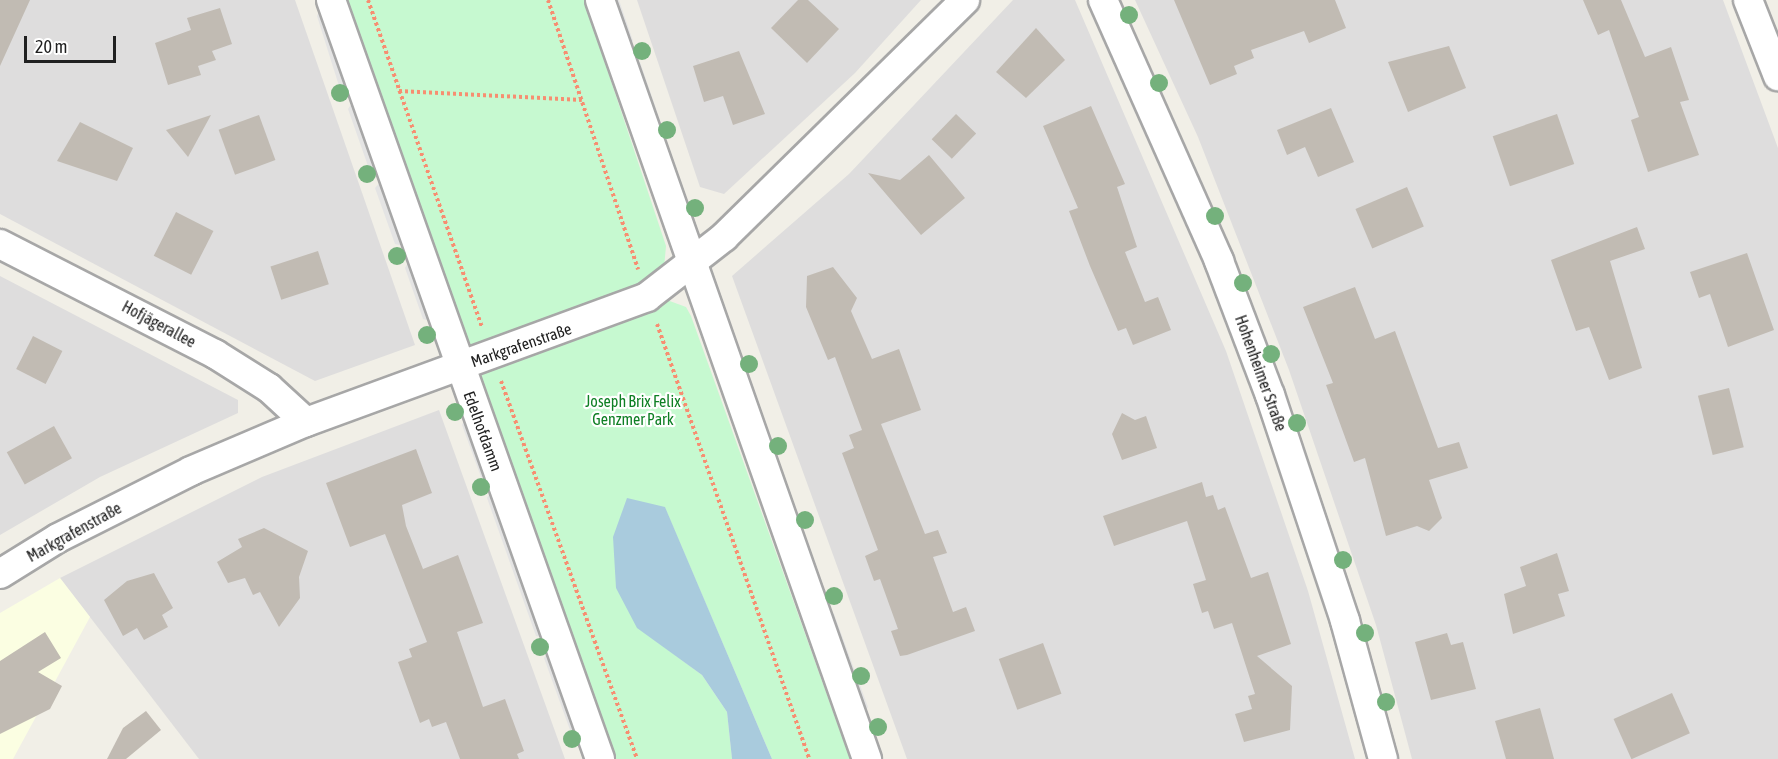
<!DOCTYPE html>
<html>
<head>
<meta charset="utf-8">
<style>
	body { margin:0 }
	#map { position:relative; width:1778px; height:759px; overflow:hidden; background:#f1efe7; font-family:"Asap Condensed",sans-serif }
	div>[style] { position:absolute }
	.residential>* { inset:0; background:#dedddd }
	.education>* { inset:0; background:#fbfee2 }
	.park>* { inset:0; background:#c6f9d0 }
	.parking>* { inset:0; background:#e4e4e4 }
	.water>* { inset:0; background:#a9cbdd }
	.building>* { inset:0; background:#c1bbb3; transform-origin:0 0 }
	.path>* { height:4px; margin-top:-2px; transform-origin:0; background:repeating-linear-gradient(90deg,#f78e71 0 3px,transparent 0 6px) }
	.roads { filter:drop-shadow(2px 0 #a7a7a7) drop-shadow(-2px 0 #a7a7a7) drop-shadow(0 2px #a7a7a7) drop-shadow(0 -2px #a7a7a7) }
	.minor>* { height:28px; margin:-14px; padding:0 14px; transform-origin:14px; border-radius:14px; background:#fff }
	.trees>* { width:18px; height:18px; margin:-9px; border-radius:50%; background:#74b17c }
	span { translate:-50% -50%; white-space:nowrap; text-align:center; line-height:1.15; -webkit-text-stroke:4.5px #fff; paint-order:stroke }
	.street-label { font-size:16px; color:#202020 }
	.park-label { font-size:16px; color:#0e7f24 }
	.scale { position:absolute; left:24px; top:36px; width:92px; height:27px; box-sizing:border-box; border:3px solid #202020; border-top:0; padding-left:8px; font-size:18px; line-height:21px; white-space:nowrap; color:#202020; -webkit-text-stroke:4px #fff; paint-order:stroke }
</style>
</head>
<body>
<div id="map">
	<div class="residential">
		<i style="clip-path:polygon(0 0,295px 0,415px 345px,315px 381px,0 214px)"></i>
		<i style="clip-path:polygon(637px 0,921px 0,855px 73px,724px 194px,700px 187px)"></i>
		<i style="clip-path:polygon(1013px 0,1075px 0,1226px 351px,1308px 591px,1355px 759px,907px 759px,732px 276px,849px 174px)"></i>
		<i style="clip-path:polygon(1135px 0,1723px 0,1778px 148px,1778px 759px,1412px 759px,1376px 625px,1289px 370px,1198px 137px)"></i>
		<i style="clip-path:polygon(0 276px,238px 400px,238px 413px,100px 477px,0 535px)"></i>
		<i style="clip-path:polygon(439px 410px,565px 759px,199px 759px,60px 578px,262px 477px)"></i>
	</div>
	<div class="education">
		<i style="clip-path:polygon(60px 578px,90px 617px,13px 759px,0 759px,0 613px)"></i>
	</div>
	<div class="park">
		<i style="clip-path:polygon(336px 0,584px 0,666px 246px,664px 268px,636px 288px,470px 348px,462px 345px)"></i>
		<i style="clip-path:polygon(667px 300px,686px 307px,691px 316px,850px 759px,772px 759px,665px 508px,637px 627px,702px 675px,727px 712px,732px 759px,606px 759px,476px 380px,490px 369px)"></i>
	</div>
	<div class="parking">
		<i style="clip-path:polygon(610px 0,619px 0,633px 41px,627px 50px)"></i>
		<i style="clip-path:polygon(320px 9px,351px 89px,339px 86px,317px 16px)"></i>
		<i style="clip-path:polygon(630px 60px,640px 62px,662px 126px,656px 139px)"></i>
		<i style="clip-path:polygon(352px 103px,378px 167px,375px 168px,368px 166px,348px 109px)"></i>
		<i style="clip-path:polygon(382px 180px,404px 246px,395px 244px,375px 188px)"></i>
		<i style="clip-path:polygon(409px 261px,430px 321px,423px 319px,405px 268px)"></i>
		<i style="clip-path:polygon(465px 418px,487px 480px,481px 477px,462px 425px)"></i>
		<i style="clip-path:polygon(491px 491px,545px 638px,536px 636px,487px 498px)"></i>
		<i style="clip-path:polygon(824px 612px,834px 614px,868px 707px,861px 716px)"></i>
		<i style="clip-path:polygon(549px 650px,578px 732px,570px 730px,544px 658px)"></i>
	</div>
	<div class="water">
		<i style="clip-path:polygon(627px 498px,665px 507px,772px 759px,732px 759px,727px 712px,702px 675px,637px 628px,616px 588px,613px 537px)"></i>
	</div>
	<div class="building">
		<i style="clip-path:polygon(0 0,30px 0,0 66px)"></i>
		<i style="clip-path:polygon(798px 0,808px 0,839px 29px,807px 63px,771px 28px)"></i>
		<i style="clip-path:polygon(1174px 0,1335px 0,1346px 28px,1309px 43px,1304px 31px,1251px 50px,1254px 58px,1234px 66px,1237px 74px,1210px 85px)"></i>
		<i style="clip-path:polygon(1583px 0,1621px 0,1645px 57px,1671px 47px,1689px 100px,1680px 102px,1699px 155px,1648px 172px,1631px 120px,1639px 117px,1609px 30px,1598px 35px)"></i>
		<i style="clip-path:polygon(220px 8px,232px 44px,212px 51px,216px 60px,198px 66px,201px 75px,168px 85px,155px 43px,191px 30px,187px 18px)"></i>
		<i style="clip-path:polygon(1036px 28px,1065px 60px,1026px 98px,996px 72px)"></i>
		<i style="clip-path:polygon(1449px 46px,1466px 88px,1408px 112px,1388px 62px)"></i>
		<i style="clip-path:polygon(739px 51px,765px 114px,733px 125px,723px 96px,704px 102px,693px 66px)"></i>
		<i style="clip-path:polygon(1091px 106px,1125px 184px,1117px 187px,1137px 247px,1125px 252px,1145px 302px,1158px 297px,1171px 330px,1133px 345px,1126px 328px,1118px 331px,1090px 266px,1069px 211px,1078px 208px,1043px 126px)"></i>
		<i style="clip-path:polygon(1331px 108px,1354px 162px,1318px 177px,1305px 147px,1287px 155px,1277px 130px)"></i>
		<i style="left:956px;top:114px;width:28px;height:35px;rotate:44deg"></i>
		<i style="left:1557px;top:114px;width:53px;height:68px;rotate:71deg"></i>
		<i style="clip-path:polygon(211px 115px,188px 157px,166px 130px)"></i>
		<i style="left:259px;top:115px;width:48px;height:43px;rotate:70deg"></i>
		<i style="clip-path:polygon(80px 122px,133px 148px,117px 181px,57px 161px)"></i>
		<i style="clip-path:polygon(929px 155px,965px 198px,921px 235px,868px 173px,900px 180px)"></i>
		<i style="left:1407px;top:187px;width:43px;height:56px;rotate:67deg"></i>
		<i style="left:176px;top:212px;width:42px;height:49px;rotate:27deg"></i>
		<i style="clip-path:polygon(1637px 227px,1645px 249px,1610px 261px,1642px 368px,1609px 380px,1589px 327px,1576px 331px,1551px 260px)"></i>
		<i style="left:318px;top:251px;width:35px;height:50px;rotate:72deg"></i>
		<i style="clip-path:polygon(1747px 253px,1774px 330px,1728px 347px,1710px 294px,1699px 298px,1690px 272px)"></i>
		<i style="clip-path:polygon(833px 267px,857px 298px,851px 311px,872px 359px,899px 349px,921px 410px,881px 424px,925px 534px,938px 530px,947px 553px,933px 557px,953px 612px,966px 607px,975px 631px,907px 655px,900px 656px,891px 631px,898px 629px,880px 579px,874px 581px,865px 556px,878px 550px,842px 453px,854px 448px,849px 435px,862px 430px,835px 357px,828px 360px,806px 307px,807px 276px)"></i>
		<i style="clip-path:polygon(1355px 287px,1375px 339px,1395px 331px,1438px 448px,1459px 442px,1468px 468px,1429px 480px,1442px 518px,1429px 531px,1417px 526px,1386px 536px,1365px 458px,1354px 462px,1326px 385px,1333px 383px,1303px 307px)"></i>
		<i style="left:33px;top:336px;width:33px;height:37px;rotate:27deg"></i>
		<i style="left:1729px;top:388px;width:61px;height:32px;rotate:76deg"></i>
		<i style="clip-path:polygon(1122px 413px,1135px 420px,1146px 416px,1157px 448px,1122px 460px,1112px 434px)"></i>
		<i style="left:54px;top:426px;width:37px;height:54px;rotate:61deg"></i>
		<i style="clip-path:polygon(416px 449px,432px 493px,402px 505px,406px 526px,423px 569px,458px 555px,483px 623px,457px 632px,483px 707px,505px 699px,524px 751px,517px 754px,519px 759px,460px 759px,446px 722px,432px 727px,429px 719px,420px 723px,398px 662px,412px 657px,409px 649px,427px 642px,385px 534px,350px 547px,326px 483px)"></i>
		<i style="clip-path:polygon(1202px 482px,1206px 497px,1213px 495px,1218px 510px,1225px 507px,1251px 578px,1268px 572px,1291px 644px,1257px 656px,1292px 686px,1290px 730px,1244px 742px,1235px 714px,1252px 709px,1248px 696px,1255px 694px,1232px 623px,1214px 629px,1208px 611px,1202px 613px,1193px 584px,1206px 580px,1187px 521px,1114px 546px,1103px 516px)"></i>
		<i style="clip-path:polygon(264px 528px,308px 551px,299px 577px,300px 598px,279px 627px,260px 592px,253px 595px,245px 578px,228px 583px,217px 562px,242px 547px,238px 539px)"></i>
		<i style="clip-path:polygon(1557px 553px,1569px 591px,1558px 594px,1565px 616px,1513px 634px,1504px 594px,1526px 586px,1520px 567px)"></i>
		<i style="clip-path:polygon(154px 573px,173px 608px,162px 615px,168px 627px,144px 640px,137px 628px,123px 636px,104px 600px,127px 581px)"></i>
		<i style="clip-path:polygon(45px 632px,61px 658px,38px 672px,62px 686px,50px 709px,0 734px,0 661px)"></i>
		<i style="clip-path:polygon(1447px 633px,1451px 645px,1463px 642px,1476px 689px,1431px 700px,1415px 642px)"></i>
		<i style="left:1043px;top:643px;width:54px;height:47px;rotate:70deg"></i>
		<i style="left:1672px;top:693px;width:44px;height:64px;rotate:66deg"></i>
		<i style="clip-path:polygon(1540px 708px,1554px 759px,1506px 759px,1495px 721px)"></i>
		<i style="clip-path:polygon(146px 711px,161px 730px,126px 759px,107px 759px,123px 728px)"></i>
	</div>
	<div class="path">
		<i style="left:368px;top:0;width:347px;rotate:70.8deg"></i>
		<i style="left:548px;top:0;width:284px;rotate:71.5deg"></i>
		<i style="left:399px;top:91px;width:183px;rotate:2.8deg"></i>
		<i style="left:657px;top:324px;width:461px;rotate:70.7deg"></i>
		<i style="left:501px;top:381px;width:402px;rotate:70.2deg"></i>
	</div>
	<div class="roads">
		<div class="minor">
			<i style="left:331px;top:0;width:805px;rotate:70.48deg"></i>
			<i style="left:600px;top:0;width:805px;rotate:70.62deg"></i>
			<i style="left:1103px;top:0;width:286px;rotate:66deg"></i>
			<i style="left:1219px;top:261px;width:143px;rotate:69.2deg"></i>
			<i style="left:1270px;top:395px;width:238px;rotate:71.6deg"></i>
			<i style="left:1345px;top:621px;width:143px;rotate:74.6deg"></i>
			<i style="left:1748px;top:0;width:82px;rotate:68.5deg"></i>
			<i style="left:0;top:244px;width:242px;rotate:27.1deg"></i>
			<i style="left:215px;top:354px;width:64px;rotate:32.2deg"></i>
			<i style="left:269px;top:388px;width:50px;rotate:42.6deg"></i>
			<i style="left:0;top:574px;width:68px;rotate:-31.8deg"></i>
			<i style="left:58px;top:538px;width:149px;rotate:-26.7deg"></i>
			<i style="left:191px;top:471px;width:125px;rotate:-23.1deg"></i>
			<i style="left:306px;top:422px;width:363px;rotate:-20.1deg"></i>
			<i style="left:647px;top:297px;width:98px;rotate:-37.9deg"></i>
			<i style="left:724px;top:237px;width:338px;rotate:-44.5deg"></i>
		</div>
	</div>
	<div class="trees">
		<i style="left:1129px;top:15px"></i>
		<i style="left:642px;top:51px"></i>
		<i style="left:1159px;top:83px"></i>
		<i style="left:340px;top:93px"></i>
		<i style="left:667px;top:130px"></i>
		<i style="left:367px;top:174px"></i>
		<i style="left:695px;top:208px"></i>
		<i style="left:1215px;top:216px"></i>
		<i style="left:397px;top:256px"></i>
		<i style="left:1243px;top:283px"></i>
		<i style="left:427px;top:335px"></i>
		<i style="left:1271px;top:354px"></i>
		<i style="left:749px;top:364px"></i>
		<i style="left:455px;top:412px"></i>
		<i style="left:1297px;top:423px"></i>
		<i style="left:778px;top:446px"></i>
		<i style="left:481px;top:487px"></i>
		<i style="left:805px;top:520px"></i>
		<i style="left:1343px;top:560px"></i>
		<i style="left:834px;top:596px"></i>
		<i style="left:1365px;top:633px"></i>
		<i style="left:540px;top:647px"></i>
		<i style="left:861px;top:676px"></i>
		<i style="left:1386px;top:702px"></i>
		<i style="left:878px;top:727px"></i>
		<i style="left:572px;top:739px"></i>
	</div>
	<div class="street-label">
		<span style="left:159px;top:324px;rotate:28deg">Hofjägerallee</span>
		<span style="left:521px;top:345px;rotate:-19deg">Markgrafenstraße</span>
		<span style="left:1261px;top:373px;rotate:70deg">Hohenheimer Straße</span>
		<span style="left:483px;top:431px;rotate:70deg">Edelhofdamm</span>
		<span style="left:74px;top:532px;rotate:-29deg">Markgrafenstraße</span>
	</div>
	<div class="park-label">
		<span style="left:633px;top:410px">Joseph Brix Felix<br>Genzmer Park</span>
	</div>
	<div class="scale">20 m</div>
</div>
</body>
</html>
